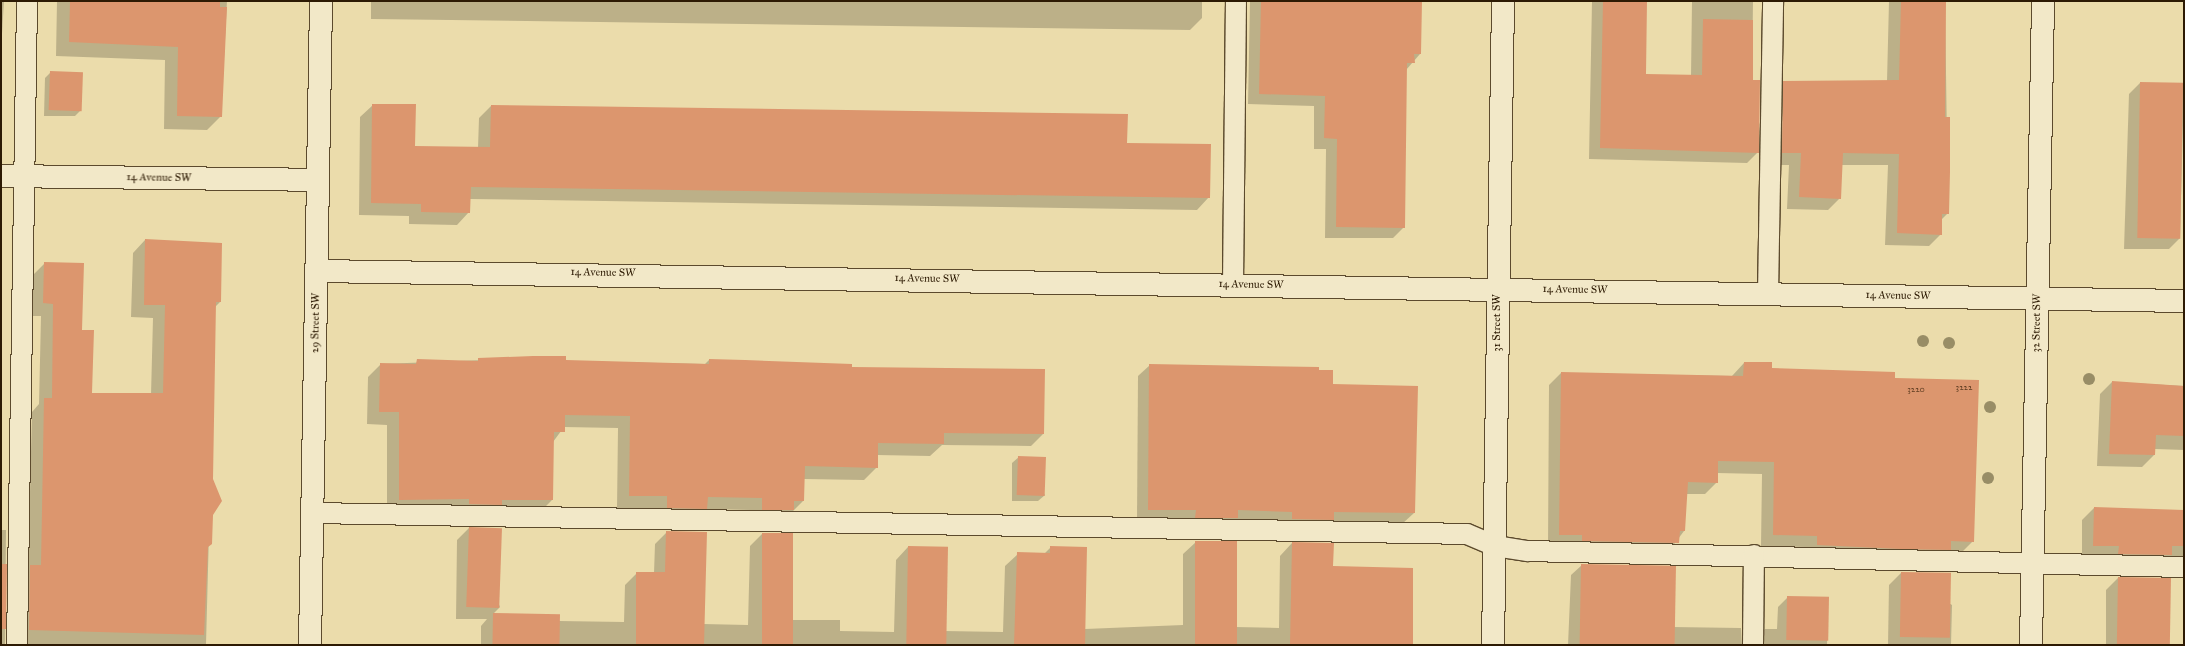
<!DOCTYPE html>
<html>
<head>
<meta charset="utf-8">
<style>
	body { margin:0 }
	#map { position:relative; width:2185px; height:646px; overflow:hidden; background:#ebdcab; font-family:"IM FELL Great Primer",serif }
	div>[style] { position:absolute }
	.shadow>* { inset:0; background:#0003 }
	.building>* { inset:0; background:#dc966e; transform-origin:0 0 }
	.roads { filter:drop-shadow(1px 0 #5c4a2d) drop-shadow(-1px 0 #5c4a2d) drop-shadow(0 1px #5c4a2d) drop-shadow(0 -1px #5c4a2d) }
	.service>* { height:20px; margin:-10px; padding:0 10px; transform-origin:10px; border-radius:10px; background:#f2e8c8 }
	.minor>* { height:22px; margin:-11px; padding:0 11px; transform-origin:11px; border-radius:11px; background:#f2e8c8 }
	.trees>* { width:12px; height:12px; margin:-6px; border-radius:50%; background:#988d66 }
	span { translate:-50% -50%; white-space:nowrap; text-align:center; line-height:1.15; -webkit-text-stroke:3px #f2e8c8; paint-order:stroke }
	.number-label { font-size:9px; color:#59391e }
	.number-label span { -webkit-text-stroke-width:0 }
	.street-label { font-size:11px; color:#2d1a03 }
	.frame { position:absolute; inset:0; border:2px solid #2d1a03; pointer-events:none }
</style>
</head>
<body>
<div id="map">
	<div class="shadow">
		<i style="clip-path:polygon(1px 1px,4px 1px,1px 50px)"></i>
		<i style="clip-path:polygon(57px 1px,227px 1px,221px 116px,207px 130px,164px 129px,165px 60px,56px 56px)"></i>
		<i style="clip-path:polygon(371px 1px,1202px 1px,1202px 18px,1190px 30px,371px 19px)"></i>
		<i style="clip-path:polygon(1250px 1px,1421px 1px,1420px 54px,1406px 70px,1404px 227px,1393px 238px,1325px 238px,1326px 149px,1314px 149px,1314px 106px,1248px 104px)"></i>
		<i style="clip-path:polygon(1592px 1px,1646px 1px,1645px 75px,1691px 76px,1692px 1px,1753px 1px,1752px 81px,1758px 152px,1747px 163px,1589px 159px)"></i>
		<i style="clip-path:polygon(1889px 1px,1945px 1px,1948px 213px,1941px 220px,1941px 234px,1929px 246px,1885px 245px,1888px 165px,1841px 165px,1840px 198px,1828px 210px,1787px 209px,1789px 165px,1770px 165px,1772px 94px,1784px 82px,1887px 81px)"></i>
		<i style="clip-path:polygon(51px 72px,81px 110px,75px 116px,44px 116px,45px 78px)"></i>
		<i style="clip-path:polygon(2140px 83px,2184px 84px,2180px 238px,2169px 249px,2124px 249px,2129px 94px)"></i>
		<i style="clip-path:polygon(373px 105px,414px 147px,478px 148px,479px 118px,491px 106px,1126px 144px,1209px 197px,1197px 210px,470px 199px,469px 212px,457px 225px,409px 224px,409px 216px,359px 215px,360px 117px)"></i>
		<i style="clip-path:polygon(145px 240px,220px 302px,215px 307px,206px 645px,16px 645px,18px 543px,29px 532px,32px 412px,39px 404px,41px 316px,31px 316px,32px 276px,45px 263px,81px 331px,91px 394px,151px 395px,153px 318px,131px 317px,133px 253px)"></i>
		<i style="clip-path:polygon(565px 357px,565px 361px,705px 364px,709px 360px,851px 368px,1043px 434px,1031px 446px,942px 445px,930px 456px,877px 455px,877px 467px,864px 480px,804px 479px,803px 501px,791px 513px,750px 522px,750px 510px,705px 509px,694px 521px,655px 520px,655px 508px,617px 508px,618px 428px,564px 427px,553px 442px,552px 500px,539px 513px,387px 512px,387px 425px,367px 424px,368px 377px,381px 364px)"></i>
		<i style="clip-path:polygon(1744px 363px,1771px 369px,1894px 379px,1973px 541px,1961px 553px,1805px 557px,1806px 547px,1761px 546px,1762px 474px,1717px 473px,1717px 482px,1705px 494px,1686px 494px,1684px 531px,1666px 555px,1548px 546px,1549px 385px,1561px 373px,1732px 376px)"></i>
		<i style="clip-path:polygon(1150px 365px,1318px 371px,1332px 385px,1414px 513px,1402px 524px,1137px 521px,1138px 376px)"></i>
		<i style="clip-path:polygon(2112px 382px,2184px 386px,2184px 450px,2155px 449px,2154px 455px,2142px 467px,2097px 466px,2100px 394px)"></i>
		<i style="clip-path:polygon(1019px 457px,1045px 495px,1038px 501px,1012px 501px,1012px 463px)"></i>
		<i style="clip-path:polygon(2094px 508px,2184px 511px,2184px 558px,2082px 558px,2082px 520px)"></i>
		<i style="clip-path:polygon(469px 528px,500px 607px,493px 614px,559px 621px,624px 622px,625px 585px,637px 573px,654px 573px,655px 544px,667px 532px,703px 624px,748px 625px,750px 546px,762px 534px,792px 534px,790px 620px,840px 620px,840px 631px,894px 632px,896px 560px,908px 547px,944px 631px,1003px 632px,1005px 566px,1018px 554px,1044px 554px,1051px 547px,1085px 629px,1183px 625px,1183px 554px,1196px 542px,1235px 627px,1279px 628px,1280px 556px,1292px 543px,1411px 645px,481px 645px,481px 626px,487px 619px,456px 619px,457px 540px)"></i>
		<i style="clip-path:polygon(1px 530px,6px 530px,5px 645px,1px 645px)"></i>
		<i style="clip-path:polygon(1582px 565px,1672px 627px,1741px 628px,1742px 645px,1568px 645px,1571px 575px)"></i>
		<i style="clip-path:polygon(1901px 573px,1952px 605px,1951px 645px,1888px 645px,1889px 585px)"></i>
		<i style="clip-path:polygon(2118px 578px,2169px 645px,2106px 645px,2106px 590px)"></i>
		<i style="clip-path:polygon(1788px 597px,1828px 598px,1827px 645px,1754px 645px,1755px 639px,1765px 629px,1777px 629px,1778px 607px)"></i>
	</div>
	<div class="building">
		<i style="clip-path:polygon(70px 1px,220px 1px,220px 7px,227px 7px,222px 117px,177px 116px,178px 47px,69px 42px)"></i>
		<i style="clip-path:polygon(1261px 1px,1422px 1px,1421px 54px,1414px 54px,1415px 63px,1407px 63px,1405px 228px,1336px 227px,1337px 139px,1324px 138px,1325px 96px,1259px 94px)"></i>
		<i style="clip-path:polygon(1603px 1px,1647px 1px,1646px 74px,1702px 75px,1703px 19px,1753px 20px,1753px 80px,1760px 80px,1759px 153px,1600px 148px)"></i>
		<i style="clip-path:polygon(1901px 1px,1946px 1px,1945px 117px,1950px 117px,1950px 172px,1949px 214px,1942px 214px,1942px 235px,1897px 233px,1899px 154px,1843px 153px,1841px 199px,1799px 197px,1801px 153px,1782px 153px,1783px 81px,1899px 80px)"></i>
		<i style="left:50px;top:71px;width:33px;height:39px;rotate:2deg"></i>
		<i style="left:2140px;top:82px;width:43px;height:156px;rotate:1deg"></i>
		<i style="clip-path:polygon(372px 104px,416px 104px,415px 146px,490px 147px,491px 105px,1128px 114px,1127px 143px,1211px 144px,1210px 198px,471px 187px,470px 213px,421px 212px,421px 204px,371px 203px)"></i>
		<i style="clip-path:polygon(145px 239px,222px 243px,221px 302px,216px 302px,213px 479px,222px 501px,213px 515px,212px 544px,208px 547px,204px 635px,29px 630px,30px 565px,41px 565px,44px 398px,52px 398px,53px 304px,43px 303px,44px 262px,84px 263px,82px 330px,94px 330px,92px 393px,163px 393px,165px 305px,144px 305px)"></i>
		<i style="clip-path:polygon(533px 356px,566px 356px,566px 360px,709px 364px,709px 359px,745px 360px,852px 364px,852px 367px,1045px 369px,1044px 434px,944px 433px,944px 444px,878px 443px,878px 468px,805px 466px,804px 501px,794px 501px,794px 510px,762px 510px,762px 498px,708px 497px,707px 509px,667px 508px,667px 496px,629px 496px,630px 416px,565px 415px,565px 432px,554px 432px,553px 500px,502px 500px,502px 505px,469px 504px,469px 499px,399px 500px,399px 412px,379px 412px,380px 363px,416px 364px,417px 359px,478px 361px,478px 358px)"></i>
		<i style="clip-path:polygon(1744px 362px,1772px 362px,1772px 368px,1895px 372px,1895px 378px,1979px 380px,1974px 542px,1951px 541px,1951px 550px,1901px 549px,1817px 545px,1817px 536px,1773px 535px,1774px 462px,1718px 461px,1718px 483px,1688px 482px,1685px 531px,1680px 531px,1679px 543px,1582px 541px,1582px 535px,1559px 535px,1561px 372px,1743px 376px)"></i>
		<i style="clip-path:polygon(1149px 364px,1319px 367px,1319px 370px,1333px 370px,1333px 384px,1418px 386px,1415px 513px,1334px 512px,1334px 520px,1292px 519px,1292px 512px,1238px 510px,1238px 518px,1195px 518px,1196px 510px,1148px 510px)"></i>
		<i style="clip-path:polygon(2112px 381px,2184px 386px,2184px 436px,2156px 435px,2155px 455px,2109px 454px)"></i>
		<i style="left:1018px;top:456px;width:28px;height:39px;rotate:2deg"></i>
		<i style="clip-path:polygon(2094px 507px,2184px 510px,2184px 546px,2172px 546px,2172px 555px,2118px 554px,2119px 546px,2093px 546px)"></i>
		<i style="left:469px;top:527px;width:33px;height:80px;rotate:2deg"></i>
		<i style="clip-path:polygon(666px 531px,707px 532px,704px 645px,636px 645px,636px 572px,665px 572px)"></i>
		<i style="left:762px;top:533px;width:31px;height:112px"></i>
		<i style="left:1195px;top:541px;width:42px;height:104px"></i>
		<i style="clip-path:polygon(1292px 542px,1334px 543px,1333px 566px,1413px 568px,1413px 645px,1290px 645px)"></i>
		<i style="left:908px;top:546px;width:40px;height:99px;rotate:1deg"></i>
		<i style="clip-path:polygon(1050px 546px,1087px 547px,1085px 645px,1014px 645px,1017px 552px,1050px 553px)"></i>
		<i style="clip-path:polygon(1px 564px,7px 564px,6px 629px,1px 629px)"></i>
		<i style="left:1581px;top:564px;width:95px;height:81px;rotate:1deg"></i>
		<i style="left:1901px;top:572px;width:50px;height:65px;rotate:1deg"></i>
		<i style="left:2118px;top:577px;width:53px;height:68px;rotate:1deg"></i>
		<i style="left:1787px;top:596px;width:42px;height:44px;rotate:1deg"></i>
		<i style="left:493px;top:613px;width:67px;height:32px;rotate:1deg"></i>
	</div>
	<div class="roads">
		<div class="service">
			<i style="left:1233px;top:284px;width:283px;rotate:-89.4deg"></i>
			<i style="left:1768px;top:294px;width:293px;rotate:-89deg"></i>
			<i style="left:313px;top:513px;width:1154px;rotate:1.04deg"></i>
			<i style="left:1467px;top:534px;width:30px;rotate:23deg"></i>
			<i style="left:1495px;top:546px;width:33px;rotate:9deg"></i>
			<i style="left:1528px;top:551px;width:656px;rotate:1.4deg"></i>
			<i style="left:17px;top:645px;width:644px;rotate:-89.11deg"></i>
			<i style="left:1753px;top:645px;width:90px;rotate:-89.4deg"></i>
		</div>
		<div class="minor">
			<i style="left:1px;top:176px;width:317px;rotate:0.7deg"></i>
			<i style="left:317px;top:271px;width:1867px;rotate:0.92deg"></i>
			<i style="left:310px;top:645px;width:644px;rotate:-89.02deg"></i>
			<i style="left:1493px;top:645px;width:644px;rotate:-89.11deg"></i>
			<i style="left:2031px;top:645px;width:644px;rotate:-88.93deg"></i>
		</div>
	</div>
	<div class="trees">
		<i style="left:1923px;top:341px"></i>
		<i style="left:1949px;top:343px"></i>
		<i style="left:2089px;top:379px"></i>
		<i style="left:1990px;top:407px"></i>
		<i style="left:1988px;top:478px"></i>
	</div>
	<div class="number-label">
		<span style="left:1964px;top:387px">3222</span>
		<span style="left:1916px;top:389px">3220</span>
	</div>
	<div class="street-label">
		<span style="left:159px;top:178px;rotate:1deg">14 Avenue SW</span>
		<span style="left:603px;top:273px;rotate:1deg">14 Avenue SW</span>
		<span style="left:927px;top:279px;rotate:1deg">14 Avenue SW</span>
		<span style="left:1251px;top:285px;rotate:1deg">14 Avenue SW</span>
		<span style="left:1575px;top:290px;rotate:1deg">14 Avenue SW</span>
		<span style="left:1898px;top:296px;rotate:1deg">14 Avenue SW</span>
		<span style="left:316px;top:323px;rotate:-89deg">29 Street SW</span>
		<span style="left:1497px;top:323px;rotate:-90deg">31 Street SW</span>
		<span style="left:2037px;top:323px;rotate:-89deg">32 Street SW</span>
	</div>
	<div class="frame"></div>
</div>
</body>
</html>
